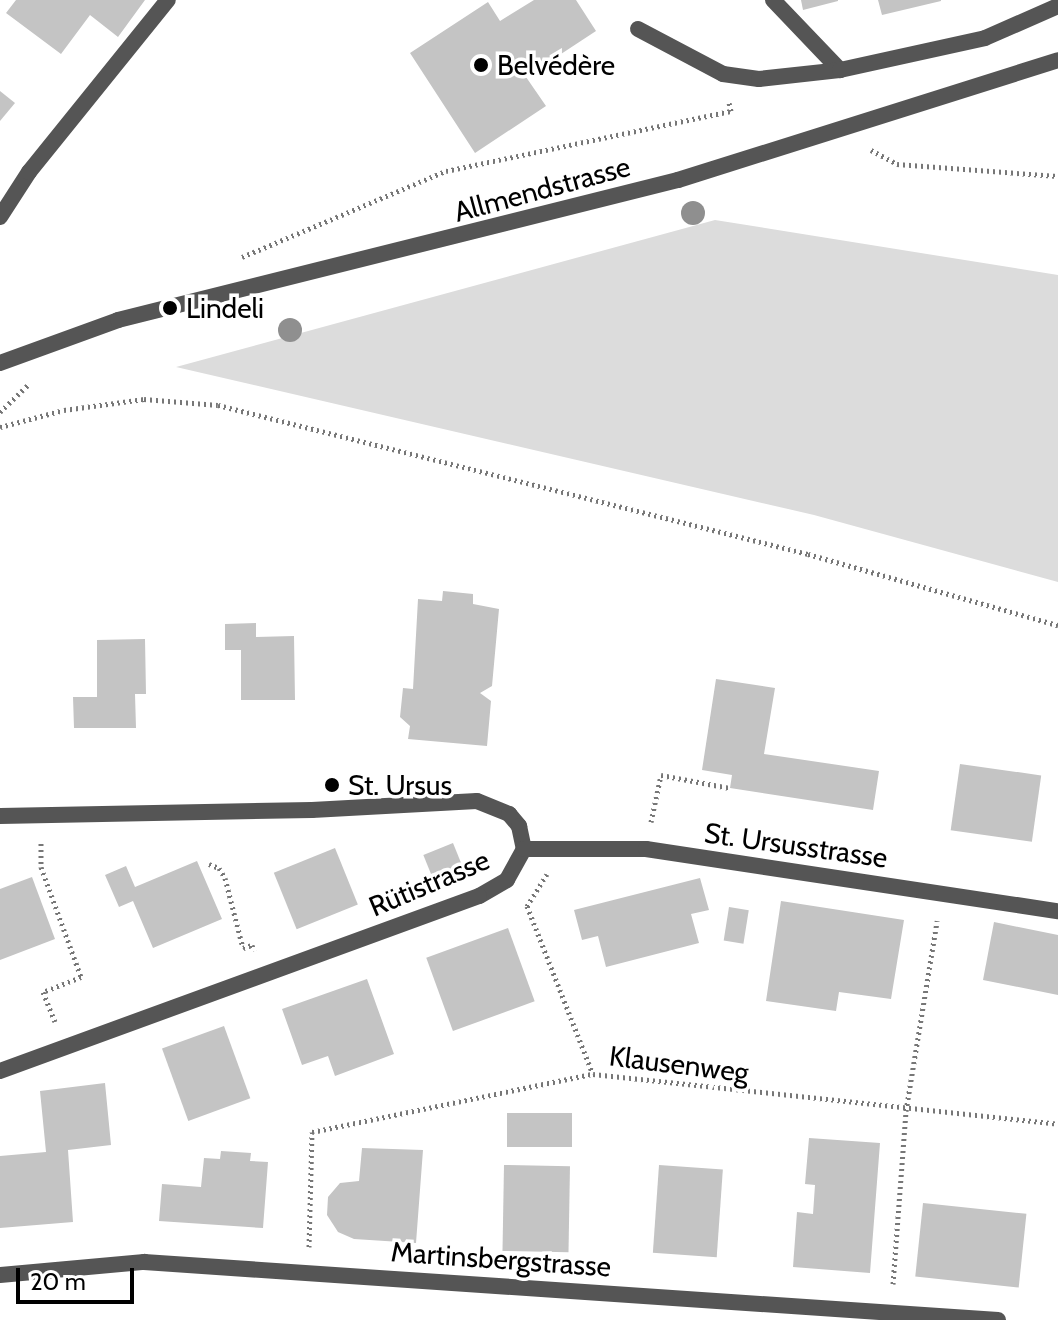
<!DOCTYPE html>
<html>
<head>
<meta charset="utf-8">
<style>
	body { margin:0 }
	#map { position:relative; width:1058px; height:1320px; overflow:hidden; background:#fff; font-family:Cabin,sans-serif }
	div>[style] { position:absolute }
	.green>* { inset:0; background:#dcdcdc }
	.building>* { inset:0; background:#c4c4c4; transform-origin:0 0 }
	.path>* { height:5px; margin-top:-2.5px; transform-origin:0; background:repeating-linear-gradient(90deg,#777 0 2px,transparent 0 6px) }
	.service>* { height:16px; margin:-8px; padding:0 8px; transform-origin:8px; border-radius:8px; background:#555 }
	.minor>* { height:16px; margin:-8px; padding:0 8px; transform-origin:8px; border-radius:8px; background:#555 }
	.trees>* { width:24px; height:24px; margin:-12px; border-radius:50%; background:#8f8f8f }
	.dots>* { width:22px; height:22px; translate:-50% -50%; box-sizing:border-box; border:4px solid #fff; border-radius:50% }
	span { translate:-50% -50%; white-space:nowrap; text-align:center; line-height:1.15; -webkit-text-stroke:7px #fff; paint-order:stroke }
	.poi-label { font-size:28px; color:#000 }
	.left { translate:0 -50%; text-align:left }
	.street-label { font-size:28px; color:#000 }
	.scale { position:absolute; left:16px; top:1268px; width:118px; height:36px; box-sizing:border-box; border:4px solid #000; border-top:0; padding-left:10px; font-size:24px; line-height:28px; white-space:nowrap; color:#000; -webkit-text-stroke:6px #fff; paint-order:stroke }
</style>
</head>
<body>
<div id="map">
	<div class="green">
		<i style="clip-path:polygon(715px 220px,1058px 275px,1058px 582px,814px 515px,176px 367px)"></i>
	</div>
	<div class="building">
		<i style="clip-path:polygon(16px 0,145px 0,118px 37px,90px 15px,61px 54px,6px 13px)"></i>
		<i style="clip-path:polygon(534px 0,576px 0,596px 31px,526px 77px,546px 106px,475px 153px,410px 53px,488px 2px,500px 21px)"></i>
		<i style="clip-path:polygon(801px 0,838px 0,838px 1px,803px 10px)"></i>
		<i style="clip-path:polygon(878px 0,941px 0,941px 1px,882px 15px)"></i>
		<i style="clip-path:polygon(0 91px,15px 103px,0 121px)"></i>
		<i style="clip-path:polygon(443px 591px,473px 594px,473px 604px,499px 609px,492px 686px,480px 693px,491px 701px,487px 746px,408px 739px,410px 726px,400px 717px,403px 688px,413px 689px,418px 599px,442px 601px)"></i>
		<i style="clip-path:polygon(256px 623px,256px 637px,294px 636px,295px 700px,241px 700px,241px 650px,225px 650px,225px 624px)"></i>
		<i style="clip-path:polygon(145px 639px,146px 694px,135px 694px,136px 728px,74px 728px,73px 697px,97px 697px,97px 640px)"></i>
		<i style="clip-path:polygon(716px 679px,775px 688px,764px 754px,879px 771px,873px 810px,730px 788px,732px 775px,702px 770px)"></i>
		<i style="left:960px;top:764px;width:82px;height:67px;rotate:8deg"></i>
		<i style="left:453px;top:843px;width:31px;height:32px;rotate:68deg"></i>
		<i style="left:335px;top:848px;width:61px;height:66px;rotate:68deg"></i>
		<i style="clip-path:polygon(197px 861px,222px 919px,153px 948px,133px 901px,119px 907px,105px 875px,126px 866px,135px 887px)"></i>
		<i style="clip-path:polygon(32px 877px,55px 939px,0 960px,0 889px)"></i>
		<i style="clip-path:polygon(700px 878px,709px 910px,691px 914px,699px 943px,606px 967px,598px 936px,582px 940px,574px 910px)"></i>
		<i style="clip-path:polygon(781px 901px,904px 920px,891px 999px,839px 992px,836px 1011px,766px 1001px)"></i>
		<i style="left:729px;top:907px;width:20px;height:34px;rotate:9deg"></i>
		<i style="clip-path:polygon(994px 922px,1058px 935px,1058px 995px,983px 980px)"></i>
		<i style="left:508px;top:928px;width:78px;height:87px;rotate:70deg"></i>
		<i style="clip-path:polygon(367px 979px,394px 1054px,335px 1076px,328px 1056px,302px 1065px,282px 1009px)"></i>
		<i style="left:224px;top:1026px;width:77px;height:66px;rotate:70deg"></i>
		<i style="clip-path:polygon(105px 1083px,111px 1145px,68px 1150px,73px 1222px,0 1228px,0 1156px,46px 1152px,40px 1091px)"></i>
		<i style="left:507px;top:1113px;width:65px;height:34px"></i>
		<i style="clip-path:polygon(809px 1138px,880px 1143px,870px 1273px,793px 1267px,797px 1212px,813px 1214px,815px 1185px,805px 1184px)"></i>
		<i style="clip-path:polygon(362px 1148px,423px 1150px,416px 1243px,354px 1239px,338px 1232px,327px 1215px,328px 1197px,340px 1183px,359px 1181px)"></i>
		<i style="clip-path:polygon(221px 1151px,251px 1153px,250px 1161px,268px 1162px,263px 1228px,159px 1221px,162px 1184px,201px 1187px,204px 1158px,220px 1159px)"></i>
		<i style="left:504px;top:1165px;width:66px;height:86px;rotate:1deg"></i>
		<i style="left:659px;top:1165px;width:64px;height:88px;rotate:4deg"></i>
		<i style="left:923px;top:1203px;width:104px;height:74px;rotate:6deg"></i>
	</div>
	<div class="path">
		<i style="left:871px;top:150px;width:30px;rotate:28deg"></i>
		<i style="left:897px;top:164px;width:161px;rotate:4.3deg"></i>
		<i style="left:242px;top:257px;width:221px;rotate:-22.9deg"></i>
		<i style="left:446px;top:171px;width:291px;rotate:-11.9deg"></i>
		<i style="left:731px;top:111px;width:9px;rotate:-103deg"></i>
		<i style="left:0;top:412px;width:39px;rotate:-44deg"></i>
		<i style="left:0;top:427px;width:66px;rotate:-14.9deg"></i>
		<i style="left:64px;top:410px;width:81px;rotate:-7.8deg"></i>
		<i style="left:144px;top:399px;width:74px;rotate:4.6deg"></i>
		<i style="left:218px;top:405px;width:609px;rotate:14.17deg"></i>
		<i style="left:808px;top:554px;width:260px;rotate:15.9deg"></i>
		<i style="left:651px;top:822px;width:48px;rotate:-78deg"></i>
		<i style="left:661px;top:775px;width:70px;rotate:10.7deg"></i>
		<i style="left:41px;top:843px;width:24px;rotate:90deg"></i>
		<i style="left:41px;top:867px;width:117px;rotate:70deg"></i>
		<i style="left:81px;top:977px;width:41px;rotate:158.5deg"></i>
		<i style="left:43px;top:992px;width:32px;rotate:68deg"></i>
		<i style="left:209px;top:864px;width:11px;rotate:22deg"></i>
		<i style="left:219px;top:868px;width:12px;rotate:59deg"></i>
		<i style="left:225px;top:878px;width:72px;rotate:75.6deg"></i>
		<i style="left:243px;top:948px;width:9px;rotate:-18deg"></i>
		<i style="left:252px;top:945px;width:6px;rotate:72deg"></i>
		<i style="left:547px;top:874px;width:38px;rotate:122deg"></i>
		<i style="left:527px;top:906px;width:180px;rotate:68.6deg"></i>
		<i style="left:309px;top:1247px;width:115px;rotate:-88.5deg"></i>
		<i style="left:312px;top:1132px;width:287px;rotate:-11.7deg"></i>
		<i style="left:593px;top:1074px;width:468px;rotate:6.1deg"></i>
		<i style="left:893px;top:1284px;width:173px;rotate:-85.7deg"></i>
		<i style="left:906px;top:1111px;width:193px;rotate:-80.7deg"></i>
	</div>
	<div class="service">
		<i style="left:773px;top:0;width:97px;rotate:46.3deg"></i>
		<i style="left:638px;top:29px;width:96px;rotate:27.9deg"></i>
		<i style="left:723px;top:74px;width:36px;rotate:8deg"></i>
		<i style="left:759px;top:79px;width:81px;rotate:-6.3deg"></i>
		<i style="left:840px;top:70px;width:148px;rotate:-12.4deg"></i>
		<i style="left:985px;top:38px;width:80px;rotate:-23.7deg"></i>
		<i style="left:0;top:217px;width:54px;rotate:-57.2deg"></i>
		<i style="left:29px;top:172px;width:221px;rotate:-51.1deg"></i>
	</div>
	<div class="minor">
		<i style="left:0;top:363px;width:126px;rotate:-20deg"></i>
		<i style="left:118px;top:320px;width:577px;rotate:-14.04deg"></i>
		<i style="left:678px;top:180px;width:398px;rotate:-17.5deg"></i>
		<i style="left:0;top:816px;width:312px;rotate:-1.1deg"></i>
		<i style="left:312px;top:810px;width:165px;rotate:-3.1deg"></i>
		<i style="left:477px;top:801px;width:35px;rotate:22deg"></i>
		<i style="left:509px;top:814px;width:16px;rotate:50deg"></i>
		<i style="left:519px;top:826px;width:24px;rotate:78deg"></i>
		<i style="left:524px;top:849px;width:35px;rotate:119deg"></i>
		<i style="left:507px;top:880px;width:32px;rotate:150deg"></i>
		<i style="left:479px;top:896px;width:510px;rotate:159.93deg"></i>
		<i style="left:524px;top:849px;width:122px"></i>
		<i style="left:646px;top:849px;width:417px;rotate:8.6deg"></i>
		<i style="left:0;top:1275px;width:145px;rotate:-5.2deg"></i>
		<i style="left:144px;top:1262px;width:856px;rotate:3.89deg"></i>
	</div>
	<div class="trees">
		<i style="left:693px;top:213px"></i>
		<i style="left:290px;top:330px"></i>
	</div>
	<div class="dots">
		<i style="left:481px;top:65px;background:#000"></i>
		<i style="left:170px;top:308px;background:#000"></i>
		<i style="left:332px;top:785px;background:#000"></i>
	</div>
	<div class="poi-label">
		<span class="left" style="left:497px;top:65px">Belvédère</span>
		<span class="left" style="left:186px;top:308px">Lindeli</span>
		<span class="left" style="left:348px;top:785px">St. Ursus</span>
	</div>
	<div class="street-label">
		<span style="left:542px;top:189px;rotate:-15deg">Allmendstrasse</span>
		<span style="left:796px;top:845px;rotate:8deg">St. Ursusstrasse</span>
		<span style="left:429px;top:883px;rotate:-23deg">Rütistrasse</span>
		<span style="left:679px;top:1064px;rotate:7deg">Klausenweg</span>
		<span style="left:501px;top:1259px;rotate:4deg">Martinsbergstrasse</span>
	</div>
	<div class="scale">20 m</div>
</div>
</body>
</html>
